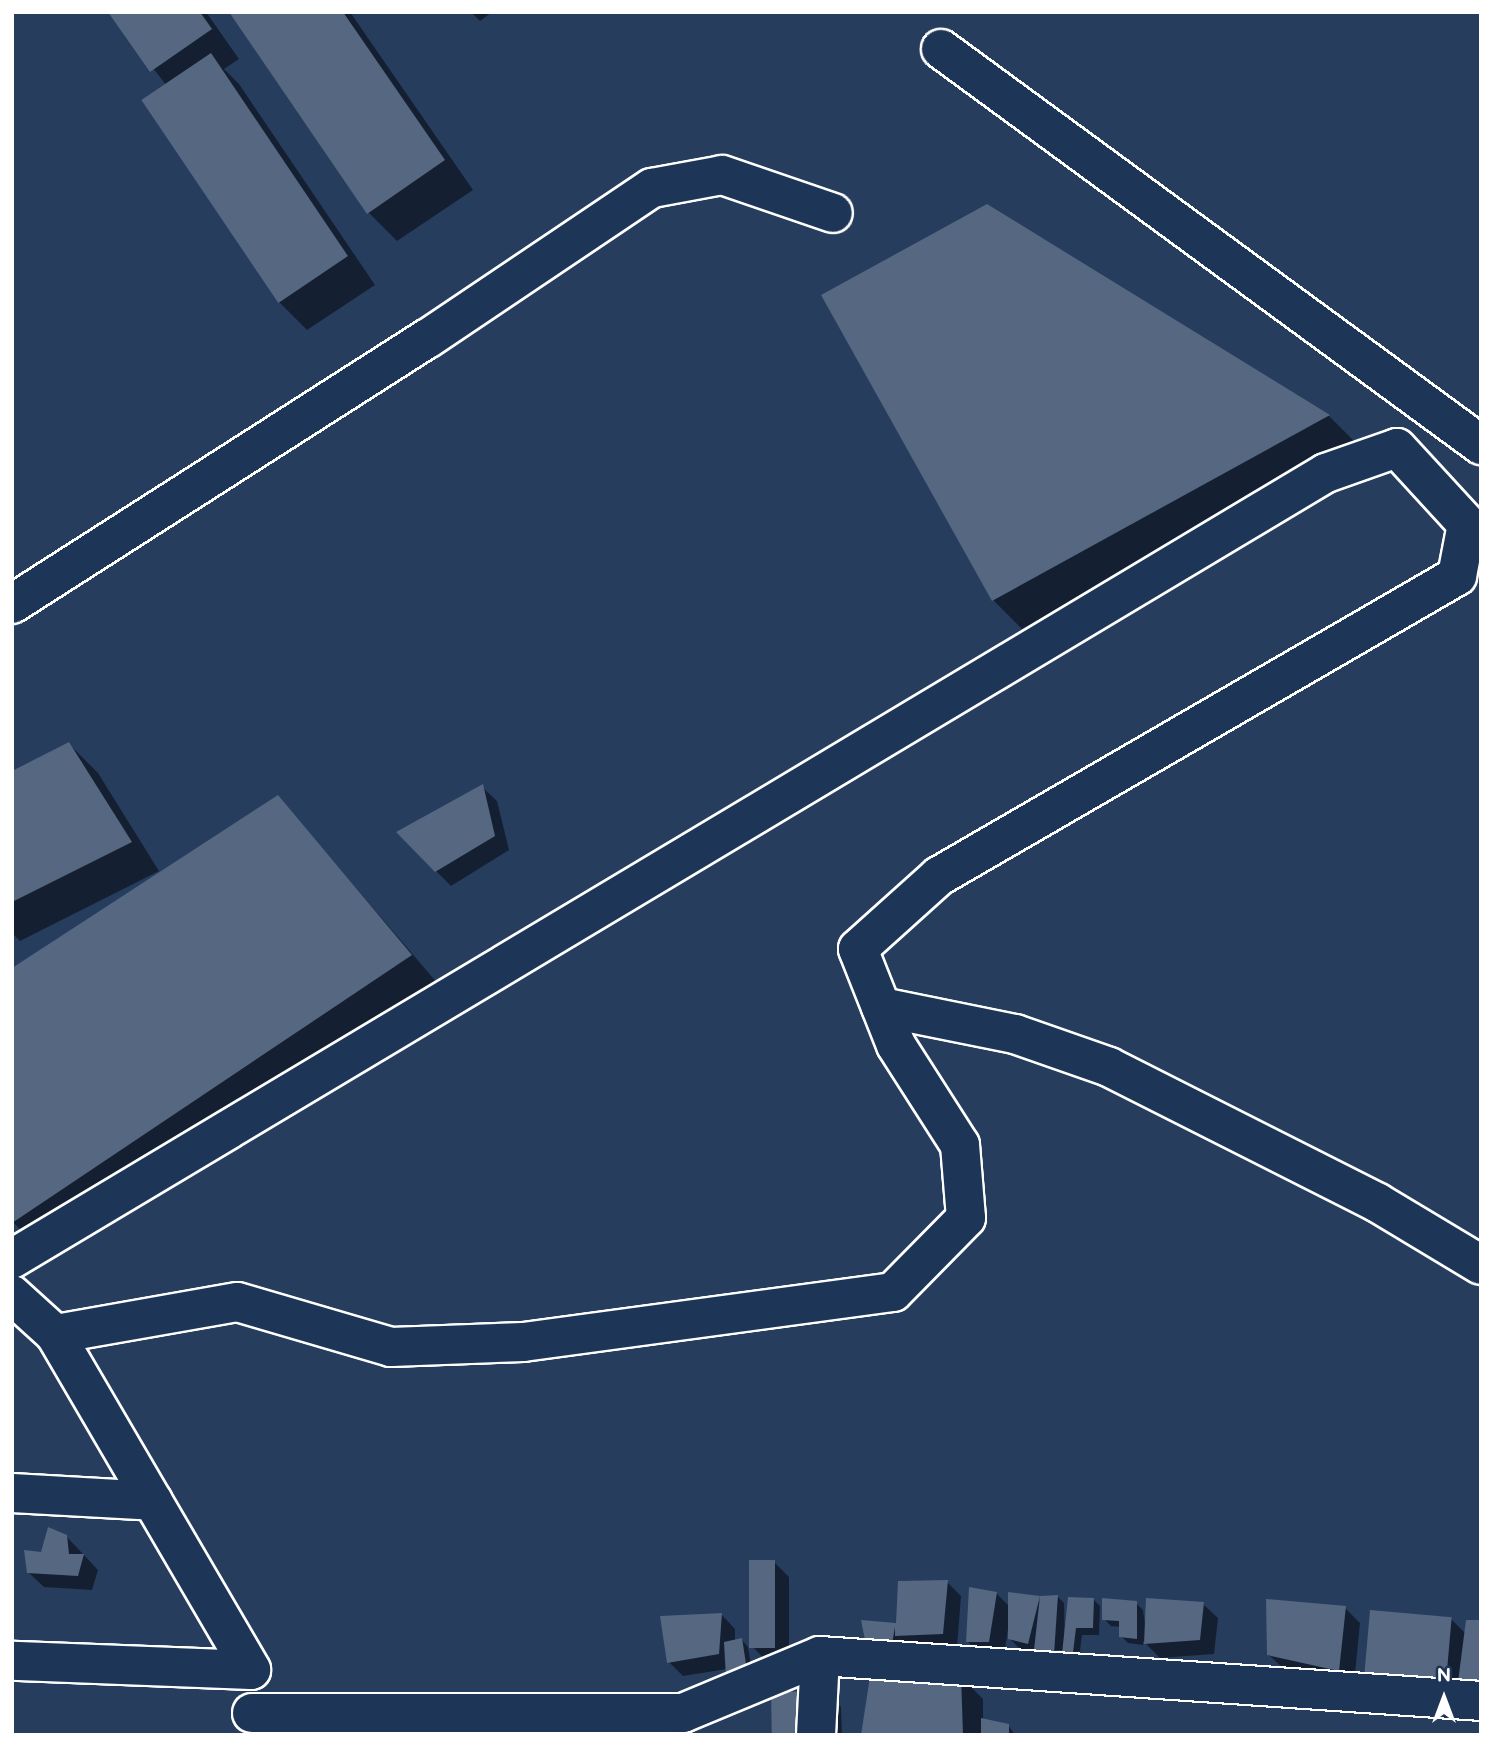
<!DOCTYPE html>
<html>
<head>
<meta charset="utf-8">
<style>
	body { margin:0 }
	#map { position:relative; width:1493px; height:1747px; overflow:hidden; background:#263d5e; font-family:"Balsamiq Sans",sans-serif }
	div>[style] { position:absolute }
	.shadow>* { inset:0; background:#0007 }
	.building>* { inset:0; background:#556781; transform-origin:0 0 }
	.roads { filter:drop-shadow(2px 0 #fff) drop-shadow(-2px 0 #fff) drop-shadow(0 2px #fff) drop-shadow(0 -2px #fff) }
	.minor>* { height:38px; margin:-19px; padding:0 19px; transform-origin:19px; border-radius:19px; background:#1d3557 }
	span { translate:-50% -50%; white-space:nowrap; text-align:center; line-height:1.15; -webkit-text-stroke:7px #1d3557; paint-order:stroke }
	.frame { position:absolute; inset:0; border:14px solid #fff; pointer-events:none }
	.north { position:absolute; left:1409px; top:1663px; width:70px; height:70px; -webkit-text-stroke:5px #1d3557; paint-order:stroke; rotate:0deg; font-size:19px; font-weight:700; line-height:28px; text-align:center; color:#fff }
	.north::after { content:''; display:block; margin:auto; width:24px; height:32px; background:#fff; clip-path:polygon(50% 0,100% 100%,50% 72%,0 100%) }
</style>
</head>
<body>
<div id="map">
	<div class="shadow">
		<i style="clip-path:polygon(110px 12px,206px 12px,239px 59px,224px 69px,239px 84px,375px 285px,307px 330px,279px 302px,166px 85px)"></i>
		<i style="clip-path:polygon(231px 12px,350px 12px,473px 190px,397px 241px,369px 213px)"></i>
		<i style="clip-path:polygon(471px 12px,492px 12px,480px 21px)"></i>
		<i style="clip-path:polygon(987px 206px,1329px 416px,1357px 444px,1022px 629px,993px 600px)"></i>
		<i style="clip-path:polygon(69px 744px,98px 773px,159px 871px,20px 941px,12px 933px,12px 773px)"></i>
		<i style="clip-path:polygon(482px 787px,497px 801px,509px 850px,451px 886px,436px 871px)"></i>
		<i style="clip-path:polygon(278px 797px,439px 985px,42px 1251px,12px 1221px)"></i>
		<i style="clip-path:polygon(66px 1536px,98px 1570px,92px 1590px,44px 1587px,29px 1573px,42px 1554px)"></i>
		<i style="clip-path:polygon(774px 1562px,789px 1577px,789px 1662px,767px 1662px,753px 1647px)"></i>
		<i style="clip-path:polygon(947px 1582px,961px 1596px,957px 1648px,911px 1650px,900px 1639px,898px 1651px,867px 1645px)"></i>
		<i style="clip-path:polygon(996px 1593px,1010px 1607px,1058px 1597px,1064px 1603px,1065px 1645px,1093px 1599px,1100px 1606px,1099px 1635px,1082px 1635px,1079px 1659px,1061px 1650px,1024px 1653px,1010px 1639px,1008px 1629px,1004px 1656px,982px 1656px,967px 1641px)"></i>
		<i style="clip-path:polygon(1136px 1603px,1143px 1610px,1146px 1631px,1203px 1604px,1218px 1618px,1214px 1654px,1160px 1658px,1143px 1641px,1143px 1645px,1128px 1643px,1121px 1636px,1121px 1627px,1111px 1626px,1104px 1619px)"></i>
		<i style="clip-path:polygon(1345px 1608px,1360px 1623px,1354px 1684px,1284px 1669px,1269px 1655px)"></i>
		<i style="clip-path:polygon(721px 1614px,735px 1629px,735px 1642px,742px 1640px,748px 1647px,754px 1683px,727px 1669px,683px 1676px,669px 1662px)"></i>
		<i style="clip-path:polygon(1451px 1619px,1466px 1634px,1481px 1704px,1383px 1704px)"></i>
		<i style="clip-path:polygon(961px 1677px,983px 1699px,983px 1720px,1008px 1725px,1015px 1735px,863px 1735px)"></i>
		<i style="clip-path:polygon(827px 1693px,841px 1707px,842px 1735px,775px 1732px)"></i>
	</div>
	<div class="building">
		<i style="clip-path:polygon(108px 12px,200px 12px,212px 29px,150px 72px)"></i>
		<i style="clip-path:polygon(229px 12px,343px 12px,445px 160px,367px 214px)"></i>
		<i style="left:211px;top:53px;width:245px;height:84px;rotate:56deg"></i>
		<i style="clip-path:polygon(987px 204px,1330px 415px,992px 601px,821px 295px)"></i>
		<i style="clip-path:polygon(69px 742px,132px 842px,12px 902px,12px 771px)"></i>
		<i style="clip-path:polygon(483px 784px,495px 836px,435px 872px,396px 832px)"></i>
		<i style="clip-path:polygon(278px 795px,412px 955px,12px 1223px,12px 968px)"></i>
		<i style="clip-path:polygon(48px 1527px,67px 1535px,69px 1554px,84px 1554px,78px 1576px,27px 1573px,24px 1550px,41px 1552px)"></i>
		<i style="left:775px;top:1560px;width:88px;height:26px;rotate:90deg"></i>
		<i style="clip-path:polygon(948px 1580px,943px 1634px,895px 1636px,895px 1627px,892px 1644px,866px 1645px,861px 1620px,896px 1623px,898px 1581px)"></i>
		<i style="clip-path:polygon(969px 1587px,997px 1592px,989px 1642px,966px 1642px)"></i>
		<i style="clip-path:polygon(1008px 1592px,1040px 1596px,1028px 1644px,1008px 1639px)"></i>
		<i style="clip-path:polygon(1058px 1595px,1054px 1654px,1033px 1659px,1040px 1596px)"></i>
		<i style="clip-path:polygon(1068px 1597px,1094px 1598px,1093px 1628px,1076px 1628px,1073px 1653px,1062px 1654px)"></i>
		<i style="clip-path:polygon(1102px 1598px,1137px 1601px,1137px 1639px,1119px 1637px,1119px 1621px,1102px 1620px)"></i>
		<i style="clip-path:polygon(1146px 1598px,1204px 1602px,1200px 1640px,1144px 1644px)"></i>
		<i style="clip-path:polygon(1266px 1599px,1346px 1606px,1339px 1671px,1267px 1655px)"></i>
		<i style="left:1370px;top:1610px;width:82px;height:73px;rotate:5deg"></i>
		<i style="clip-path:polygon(722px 1613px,719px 1654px,667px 1663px,660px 1616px)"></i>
		<i style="clip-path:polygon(1466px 1620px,1481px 1620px,1481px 1690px,1457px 1690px)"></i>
		<i style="clip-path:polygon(742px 1638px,748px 1677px,726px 1678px,724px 1642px)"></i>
		<i style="clip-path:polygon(871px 1670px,961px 1676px,963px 1735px,861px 1735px)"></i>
		<i style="left:827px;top:1691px;width:44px;height:56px;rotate:89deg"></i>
		<i style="clip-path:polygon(981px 1718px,1009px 1724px,1009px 1735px,981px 1735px)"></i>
	</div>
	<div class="roads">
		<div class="minor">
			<i style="left:941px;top:49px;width:670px;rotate:36.25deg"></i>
			<i style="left:12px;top:604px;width:492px;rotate:-32.6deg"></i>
			<i style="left:427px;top:339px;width:271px;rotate:-33.9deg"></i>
			<i style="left:652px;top:188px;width:71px;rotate:-10.5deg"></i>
			<i style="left:722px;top:175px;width:117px;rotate:18.9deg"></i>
			<i style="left:881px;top:1007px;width:137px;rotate:11.4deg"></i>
			<i style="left:1015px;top:1034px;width:100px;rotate:19.3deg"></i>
			<i style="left:1109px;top:1067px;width:301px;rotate:26.8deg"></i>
			<i style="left:1378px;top:1203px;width:120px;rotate:31deg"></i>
			<i style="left:12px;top:1259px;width:1531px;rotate:-30.89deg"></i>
			<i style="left:1326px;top:473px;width:75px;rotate:-19.4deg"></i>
			<i style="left:1397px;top:448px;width:103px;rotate:47.4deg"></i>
			<i style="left:1467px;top:524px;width:53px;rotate:100.9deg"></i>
			<i style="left:1457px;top:576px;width:599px;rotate:149.92deg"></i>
			<i style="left:939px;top:876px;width:109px;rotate:138deg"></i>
			<i style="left:858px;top:949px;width:103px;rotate:68.4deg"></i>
			<i style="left:896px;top:1045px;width:119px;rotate:57.4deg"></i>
			<i style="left:960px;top:1145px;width:73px;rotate:85.3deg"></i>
			<i style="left:966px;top:1218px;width:104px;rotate:134.6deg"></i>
			<i style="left:893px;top:1292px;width:373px;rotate:172.3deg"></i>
			<i style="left:523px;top:1342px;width:132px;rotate:177.8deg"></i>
			<i style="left:391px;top:1347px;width:160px;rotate:-163.7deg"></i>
			<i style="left:237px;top:1302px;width:185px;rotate:170deg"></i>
			<i style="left:12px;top:1295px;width:58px;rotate:42.2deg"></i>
			<i style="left:55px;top:1334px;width:389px;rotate:59.7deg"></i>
			<i style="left:251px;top:1670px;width:239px;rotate:-177.8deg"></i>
			<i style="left:12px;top:1493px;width:141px;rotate:3.2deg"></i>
			<i style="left:252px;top:1713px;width:431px"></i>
			<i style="left:683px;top:1713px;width:148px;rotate:-22.6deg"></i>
			<i style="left:816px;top:1735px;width:79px;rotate:-87.1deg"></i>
			<i style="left:820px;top:1656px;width:663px;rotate:3.89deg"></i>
		</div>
	</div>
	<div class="frame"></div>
	<div class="north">N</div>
</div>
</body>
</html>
